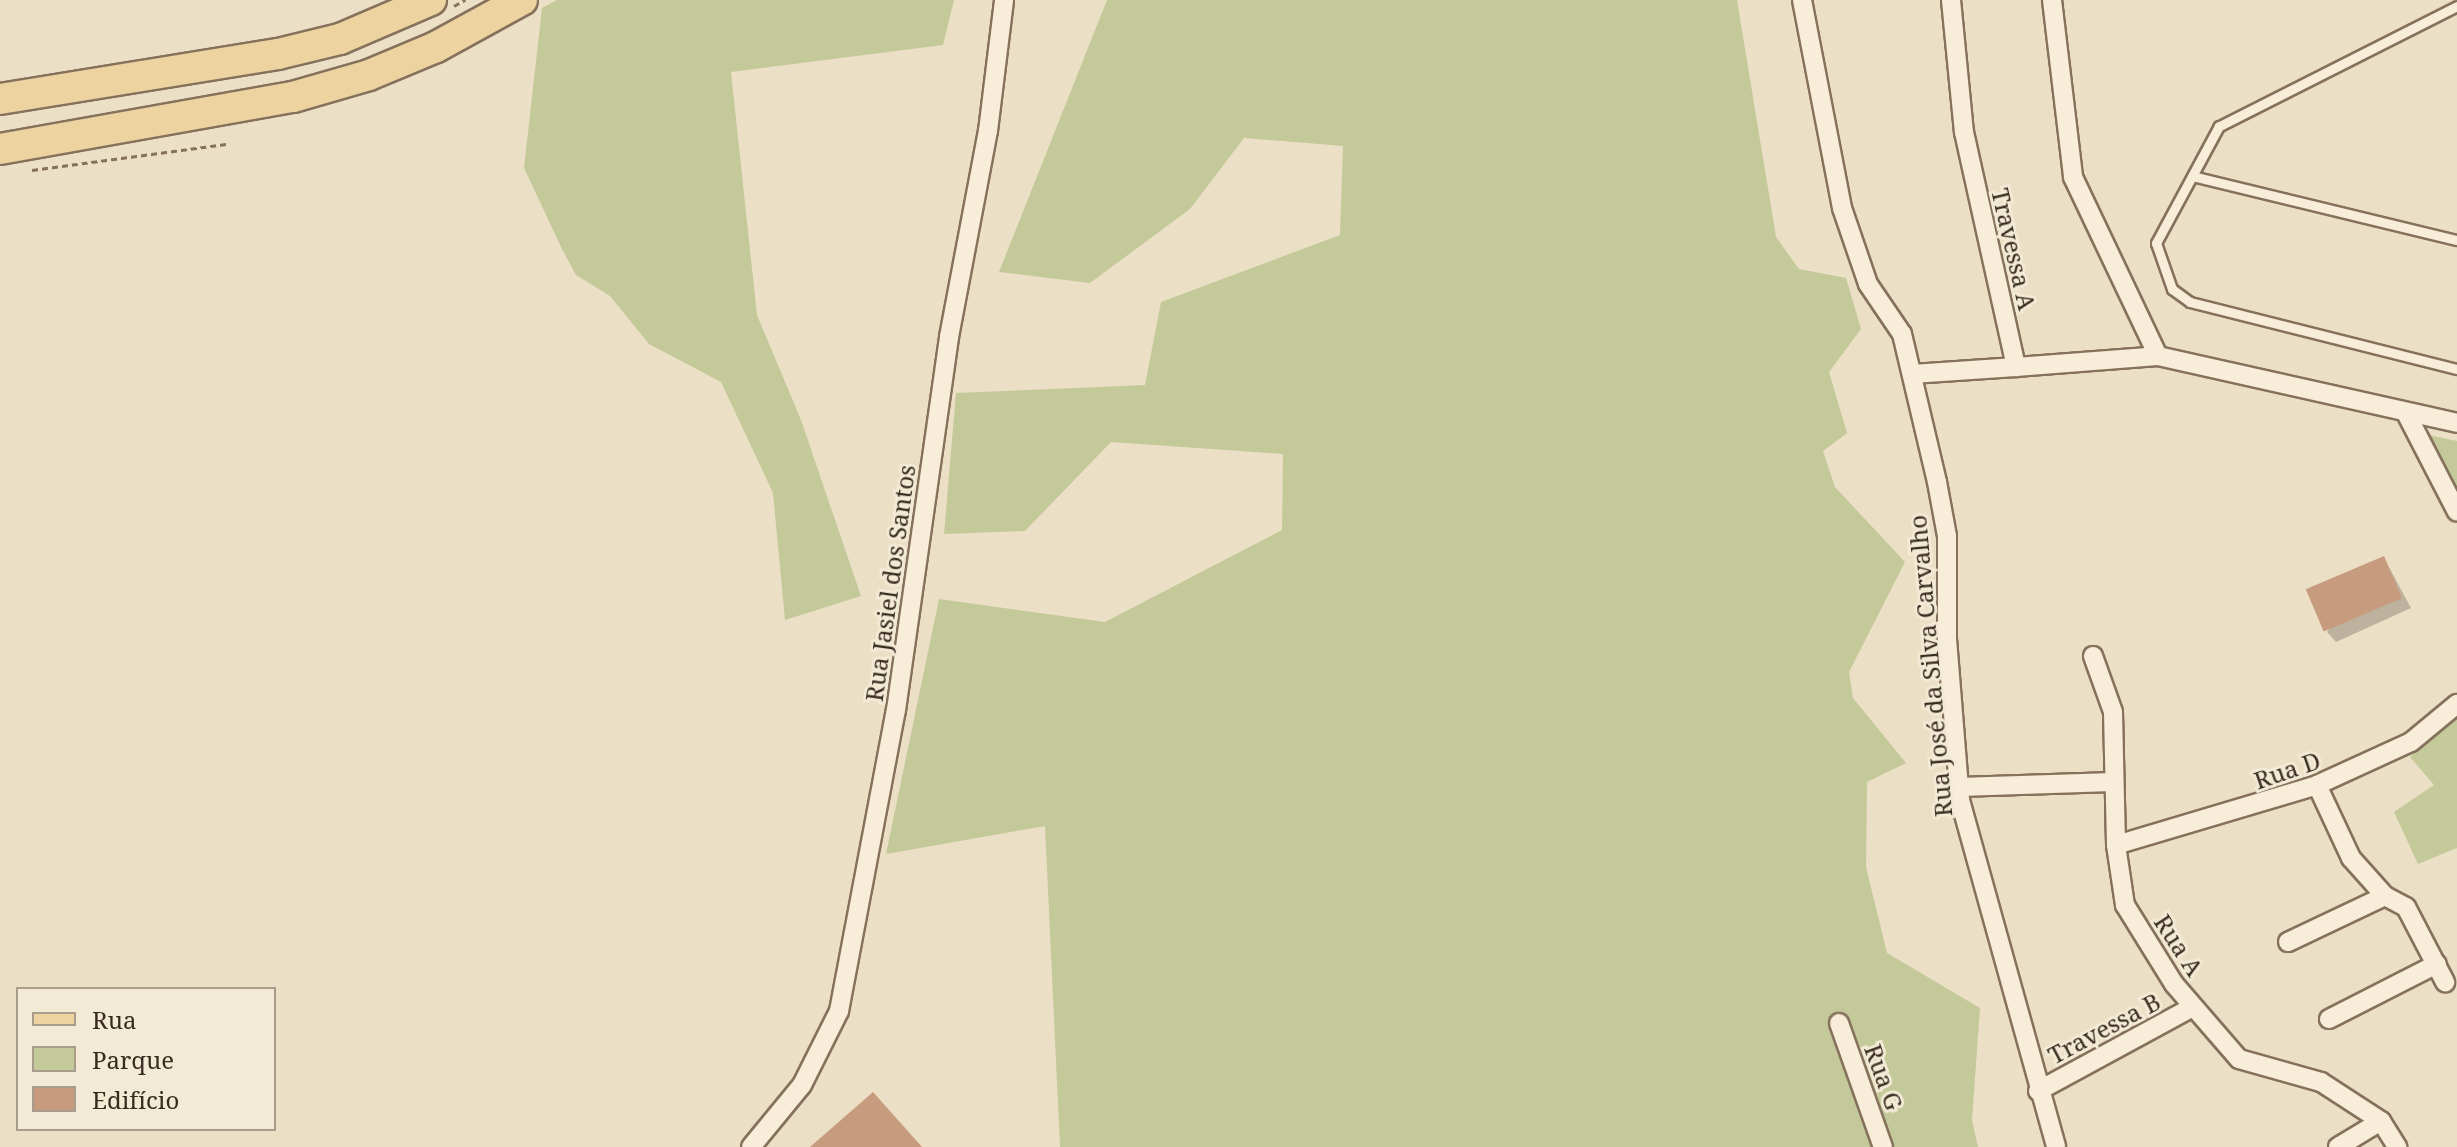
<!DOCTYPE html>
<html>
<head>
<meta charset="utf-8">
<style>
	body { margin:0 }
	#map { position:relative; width:2457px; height:1147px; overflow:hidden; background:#ebdfc5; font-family:"Noto Serif",serif }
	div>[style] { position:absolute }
	.green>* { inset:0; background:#c4c99a }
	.shadow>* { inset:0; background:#0003 }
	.building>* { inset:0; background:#c79b7e; transform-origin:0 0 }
	.path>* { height:3px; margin-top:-1.5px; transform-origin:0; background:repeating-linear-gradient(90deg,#85715c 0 6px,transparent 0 10px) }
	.roads { filter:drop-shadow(2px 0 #85715c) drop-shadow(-2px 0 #85715c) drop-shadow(0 2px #85715c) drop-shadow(0 -2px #85715c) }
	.lane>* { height:9px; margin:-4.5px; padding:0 4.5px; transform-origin:4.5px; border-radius:4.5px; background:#f7edd8 }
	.street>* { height:18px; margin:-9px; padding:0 9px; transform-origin:9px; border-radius:9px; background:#f7edd8 }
	.primary>* { height:30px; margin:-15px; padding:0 15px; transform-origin:15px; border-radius:15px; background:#ecd3a0 }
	span { translate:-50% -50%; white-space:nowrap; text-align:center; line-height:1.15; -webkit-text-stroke:6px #f3ead5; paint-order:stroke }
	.street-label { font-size:24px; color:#372a1f }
	.legend { position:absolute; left:16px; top:987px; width:260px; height:144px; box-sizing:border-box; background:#f3ead5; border:2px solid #a89d8c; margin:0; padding:10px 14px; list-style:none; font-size:24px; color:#372a1f }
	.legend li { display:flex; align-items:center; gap:16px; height:40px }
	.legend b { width:40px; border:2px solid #a89d8c }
</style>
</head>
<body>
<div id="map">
	<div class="green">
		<i style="clip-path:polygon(557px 0,954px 0,943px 45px,731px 72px,757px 315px,801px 420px,861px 596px,785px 620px,773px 493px,721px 382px,649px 344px,610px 296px,576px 275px,562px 249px,524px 168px,542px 8px)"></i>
		<i style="clip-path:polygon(1107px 0,1737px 0,1776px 237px,1799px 269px,1846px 278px,1861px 329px,1829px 372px,1847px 433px,1823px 451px,1835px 487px,1905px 562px,1849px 672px,1853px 698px,1906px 763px,1867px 782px,1866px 867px,1887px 953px,1980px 1008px,1972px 1120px,1978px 1147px,1060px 1147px,1045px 826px,886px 854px,939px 599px,1105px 622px,1282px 530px,1283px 454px,1111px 442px,1025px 531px,944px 534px,956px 393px,1145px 385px,1161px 302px,1340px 235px,1343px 146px,1244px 138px,1190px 209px,1090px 283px,999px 272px)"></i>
		<i style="clip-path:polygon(2429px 435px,2457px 441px,2457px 499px,2451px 498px)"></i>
		<i style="clip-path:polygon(2457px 711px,2457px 848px,2418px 864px,2394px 812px,2434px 785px,2410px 757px)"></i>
	</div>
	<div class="shadow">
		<i style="clip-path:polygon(2384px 558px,2411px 608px,2336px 642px,2327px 632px)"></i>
	</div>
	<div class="building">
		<i style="left:2384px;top:556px;width:46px;height:85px;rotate:67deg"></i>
		<i style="clip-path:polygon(873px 1092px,922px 1147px,810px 1147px)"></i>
	</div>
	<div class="path">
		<i style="left:454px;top:6px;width:13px;rotate:-29deg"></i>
		<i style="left:32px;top:170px;width:196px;rotate:-7.6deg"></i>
	</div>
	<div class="roads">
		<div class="lane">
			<i style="left:2457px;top:6px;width:267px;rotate:153.2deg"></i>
			<i style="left:2219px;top:126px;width:133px;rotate:118.3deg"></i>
			<i style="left:2156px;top:243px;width:49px;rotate:70.8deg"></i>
			<i style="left:2172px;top:289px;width:22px;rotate:36deg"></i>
			<i style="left:2190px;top:302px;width:275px;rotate:14.1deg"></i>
			<i style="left:2196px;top:177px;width:268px;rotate:13.6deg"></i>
		</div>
		<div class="street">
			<i style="left:1802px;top:0;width:212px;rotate:79.1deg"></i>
			<i style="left:1842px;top:208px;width:80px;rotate:71.1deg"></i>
			<i style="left:1868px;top:284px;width:60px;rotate:55.8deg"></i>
			<i style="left:1902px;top:334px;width:152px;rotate:76.7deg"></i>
			<i style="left:1937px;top:482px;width:55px;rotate:79.5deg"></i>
			<i style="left:1947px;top:536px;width:103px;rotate:90deg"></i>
			<i style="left:1947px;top:639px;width:162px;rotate:85.4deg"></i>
			<i style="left:1960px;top:800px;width:360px;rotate:74.5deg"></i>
			<i style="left:1951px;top:0;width:133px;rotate:84.4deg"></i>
			<i style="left:1964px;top:132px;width:241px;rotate:77.5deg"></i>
			<i style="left:2016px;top:367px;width:142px;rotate:-4.4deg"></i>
			<i style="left:2158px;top:356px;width:306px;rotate:12.6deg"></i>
			<i style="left:2052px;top:0;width:178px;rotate:83.2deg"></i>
			<i style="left:2073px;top:177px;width:198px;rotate:64.6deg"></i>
			<i style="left:1912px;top:374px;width:104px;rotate:-3.9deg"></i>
			<i style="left:2406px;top:413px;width:111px;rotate:62.7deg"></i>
			<i style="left:2093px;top:656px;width:59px;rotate:70.3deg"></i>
			<i style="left:2113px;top:712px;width:133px;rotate:88.7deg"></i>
			<i style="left:2116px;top:845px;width:61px;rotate:81.5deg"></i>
			<i style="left:2125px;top:905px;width:93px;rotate:58.2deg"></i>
			<i style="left:2174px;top:984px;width:99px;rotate:49.1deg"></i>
			<i style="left:2239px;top:1059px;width:85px;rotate:15.7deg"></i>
			<i style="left:2321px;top:1082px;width:72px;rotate:33deg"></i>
			<i style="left:2381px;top:1121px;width:31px;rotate:58deg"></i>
			<i style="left:2317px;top:785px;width:81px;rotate:65deg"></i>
			<i style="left:2351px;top:858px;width:51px;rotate:48.2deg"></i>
			<i style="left:2385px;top:896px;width:24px;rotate:28deg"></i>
			<i style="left:2406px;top:907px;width:85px;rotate:62.5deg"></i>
			<i style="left:1959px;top:787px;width:154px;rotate:-1.9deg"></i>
			<i style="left:2116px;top:845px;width:210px;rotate:-16.6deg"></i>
			<i style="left:2317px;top:785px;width:103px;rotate:-24.6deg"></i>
			<i style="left:2411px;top:742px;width:60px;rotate:-39.6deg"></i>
			<i style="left:2288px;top:942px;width:107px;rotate:-25.4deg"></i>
			<i style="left:2329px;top:1019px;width:121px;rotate:-27deg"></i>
			<i style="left:1839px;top:1023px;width:132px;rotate:70.5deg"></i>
			<i style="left:2038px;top:1091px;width:176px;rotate:-28.5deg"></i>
			<i style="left:751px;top:1147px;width:80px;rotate:-50.6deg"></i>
			<i style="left:802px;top:1085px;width:83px;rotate:-63.4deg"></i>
			<i style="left:839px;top:1011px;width:306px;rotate:-79.3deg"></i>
			<i style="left:896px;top:710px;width:377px;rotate:-81.9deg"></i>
			<i style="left:949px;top:337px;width:210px;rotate:-79.3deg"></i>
			<i style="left:988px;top:131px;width:132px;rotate:-83deg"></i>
			<i style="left:2338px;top:1147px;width:50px;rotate:-31.2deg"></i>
		</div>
		<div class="primary">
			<i style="left:0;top:99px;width:282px;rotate:-9.2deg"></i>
			<i style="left:278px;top:54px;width:64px;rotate:-13.6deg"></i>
			<i style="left:340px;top:39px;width:99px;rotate:-23.2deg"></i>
			<i style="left:0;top:149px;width:298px;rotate:-10.1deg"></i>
			<i style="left:293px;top:97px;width:79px;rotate:-16.1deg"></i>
			<i style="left:369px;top:75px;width:73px;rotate:-22.7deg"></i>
			<i style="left:436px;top:47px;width:98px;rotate:-28.7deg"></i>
		</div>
	</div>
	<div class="street-label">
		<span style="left:2014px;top:249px;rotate:77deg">Travessa A</span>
		<span style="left:890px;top:583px;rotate:-82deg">Rua Jasiel dos Santos</span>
		<span style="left:1930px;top:666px;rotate:-95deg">Rua José da Silva Carvalho</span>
		<span style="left:2287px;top:770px;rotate:-19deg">Rua D</span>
		<span style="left:2179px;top:945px;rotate:57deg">Rua A</span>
		<span style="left:2104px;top:1028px;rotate:-28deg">Travessa B</span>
		<span style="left:1884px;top:1077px;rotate:70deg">Rua G</span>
	</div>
	<ul class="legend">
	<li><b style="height:10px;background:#ecd3a0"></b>Rua</li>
	<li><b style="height:22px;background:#c4c99a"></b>Parque</li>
	<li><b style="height:22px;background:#c79b7e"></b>Edifício</li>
	</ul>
</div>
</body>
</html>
